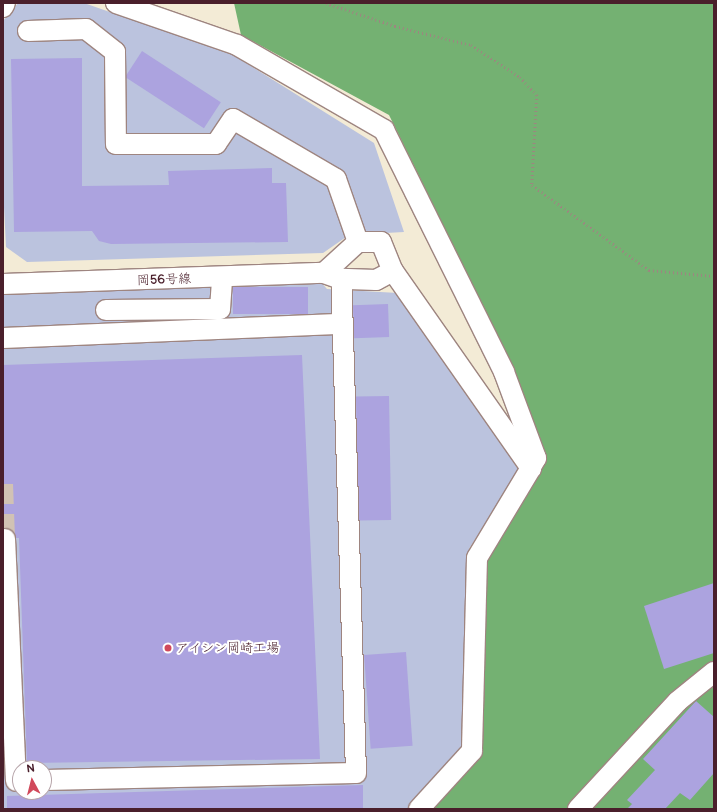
<!DOCTYPE html>
<html>
<head>
<meta charset="utf-8">
<style>
	body { margin:0 }
	#map { position:relative; width:717px; height:812px; overflow:hidden; background:#f3ebd6; font-family:"Balsamiq Sans","Klee One",sans-serif }
	div>[style] { position:absolute }
	.industrial>* { inset:0; background:#bbc3de }
	.forest>* { inset:0; background:#74b172 }
	.building>* { inset:0; background:#aca3df; transform-origin:0 0 }
	.minor-tunnel>* { height:20px; margin-top:-10px; transform-origin:0; background:repeating-linear-gradient(90deg,#d1c2b4 0 20px,transparent 0 30px) }
	.path>* { height:2.5px; margin-top:-1.25px; transform-origin:0; background:repeating-linear-gradient(90deg,#9e8580 0 1px,transparent 0 4px) }
	.roads { filter:drop-shadow(1px 0 #9e8580) drop-shadow(-1px 0 #9e8580) drop-shadow(0 1px #9e8580) drop-shadow(0 -1px #9e8580) }
	.minor>* { height:20px; margin:-10px; padding:0 10px; transform-origin:10px; border-radius:10px; background:#fff }
	.dots>* { width:11px; height:11px; translate:-50% -50%; box-sizing:border-box; border:2px solid #fff; border-radius:50% }
	span { translate:-50% -50%; white-space:nowrap; text-align:center; line-height:1.15; -webkit-text-stroke:4px #fff; paint-order:stroke }
	.street-label { font-size:13px; color:#4a1f2b }
	.poi-label { font-size:13px; color:#4a1f2b }
	.left { translate:0 -50%; text-align:left }
	.frame { position:absolute; inset:0; border:4px solid #4a1f2b; pointer-events:none }
	.north { position:absolute; left:12px; top:760px; width:40px; height:40px; box-sizing:border-box; background:#fff; border:1px solid #b7a5aa; border-radius:50%; rotate:353deg; font-size:11px; font-weight:700; line-height:16px; text-align:center; color:#4a1f2b }
	.north::after { content:''; display:block; margin:auto; width:14px; height:18px; background:#d1495b; clip-path:polygon(50% 0,100% 100%,50% 72%,0 100%) }
</style>
</head>
<body>
<div id="map">
	<div class="industrial">
		<i style="clip-path:polygon(18px 3px,84px 3px,233px 55px,374px 143px,404px 232px,349px 235px,323px 253px,27px 262px,6px 247px,3px 187px,3px 21px)"></i>
		<i style="clip-path:polygon(evenodd,319px 280px,327px 289px,398px 293px,519px 470px,469px 549px,465px 749px,408px 809px,3px 809px,3px 292px,319px 280px,20px 768px,44px 768px,44px 792px,20px 792px,20px 768px)"></i>
	</div>
	<div class="forest">
		<i style="clip-path:polygon(234px 3px,714px 3px,714px 809px,432px 809px,480px 752px,481px 568px,545px 460px,510px 361px,389px 115px,241px 35px)"></i>
	</div>
	<div class="building">
		<i style="left:142px;top:51px;width:94px;height:31px;rotate:33deg"></i>
		<i style="clip-path:polygon(82px 58px,82px 186px,169px 185px,168px 171px,272px 168px,272px 183px,286px 183px,288px 242px,111px 244px,99px 241px,92px 231px,14px 232px,11px 59px)"></i>
		<i style="left:308px;top:287px;width:27px;height:75px;rotate:90deg"></i>
		<i style="left:388px;top:304px;width:33px;height:35px;rotate:88deg"></i>
		<i style="clip-path:polygon(302px 355px,320px 759px,27px 763px,19px 538px,16px 538px,11px 529px,3px 528px,3px 365px)"></i>
		<i style="left:389px;top:396px;width:124px;height:33px;rotate:89deg"></i>
		<i style="clip-path:polygon(714px 583px,714px 653px,664px 669px,644px 606px)"></i>
		<i style="left:406px;top:652px;width:94px;height:42px;rotate:86deg"></i>
		<i style="clip-path:polygon(696px 701px,714px 717px,714px 773px,690px 800px,680px 793px,665px 809px,627px 809px,632px 804px,627px 800px,655px 770px,643px 759px)"></i>
		<i style="clip-path:polygon(363px 785px,363px 809px,7px 809px,7px 796px)"></i>
	</div>
	<div class="minor-tunnel">
		<i style="left:3px;top:484px;width:55px;rotate:87.9deg"></i>
	</div>
	<div class="path">
		<i style="left:326px;top:3px;width:73px;rotate:18.4deg"></i>
		<i style="left:395px;top:26px;width:78px;rotate:14deg"></i>
		<i style="left:471px;top:45px;width:59px;rotate:33.1deg"></i>
		<i style="left:520px;top:77px;width:25px;rotate:47deg"></i>
		<i style="left:537px;top:95px;width:90px;rotate:93.2deg"></i>
		<i style="left:532px;top:185px;width:145px;rotate:36deg"></i>
		<i style="left:649px;top:270px;width:65px;rotate:5.3deg"></i>
	</div>
	<div class="roads">
		<div class="minor">
			<i style="left:116px;top:3px;width:128px;rotate:19.1deg"></i>
			<i style="left:237px;top:45px;width:170px;rotate:30deg"></i>
			<i style="left:384px;top:130px;width:270px;rotate:63.6deg"></i>
			<i style="left:504px;top:372px;width:92px;rotate:69.6deg"></i>
			<i style="left:536px;top:458px;width:8px;rotate:120deg"></i>
			<i style="left:3px;top:7px;width:4px;rotate:-63deg"></i>
			<i style="left:28px;top:31px;width:58px;rotate:-2deg"></i>
			<i style="left:86px;top:29px;width:37px;rotate:38deg"></i>
			<i style="left:115px;top:52px;width:92px;rotate:89.4deg"></i>
			<i style="left:116px;top:144px;width:100px"></i>
			<i style="left:216px;top:144px;width:30px;rotate:-56deg"></i>
			<i style="left:233px;top:119px;width:119px;rotate:30.2deg"></i>
			<i style="left:336px;top:179px;width:67px;rotate:70.8deg"></i>
			<i style="left:393px;top:271px;width:19px;rotate:152deg"></i>
			<i style="left:376px;top:280px;width:35px;rotate:-178deg"></i>
			<i style="left:341px;top:279px;width:18px;rotate:-161deg"></i>
			<i style="left:324px;top:273px;width:46px;rotate:-42.4deg"></i>
			<i style="left:358px;top:242px;width:23px"></i>
			<i style="left:381px;top:242px;width:31px;rotate:68deg"></i>
			<i style="left:393px;top:271px;width:241px;rotate:55deg"></i>
			<i style="left:531px;top:468px;width:105px;rotate:121deg"></i>
			<i style="left:477px;top:558px;width:193px;rotate:91.5deg"></i>
			<i style="left:472px;top:751px;width:79px;rotate:132.4deg"></i>
			<i style="left:3px;top:284px;width:321px;rotate:-2deg"></i>
			<i style="left:106px;top:310px;width:114px;rotate:-0.5deg"></i>
			<i style="left:220px;top:309px;width:30px;rotate:-86deg"></i>
			<i style="left:3px;top:338px;width:340px;rotate:-2.4deg"></i>
			<i style="left:5px;top:539px;width:242px;rotate:87.4deg"></i>
			<i style="left:44px;top:780px;width:312px;rotate:-1.3deg"></i>
			<i style="left:356px;top:773px;width:494px;rotate:-91.7deg"></i>
			<i style="left:578px;top:809px;width:147px;rotate:-47.2deg"></i>
			<i style="left:678px;top:701px;width:46px;rotate:-38.9deg"></i>
		</div>
	</div>
	<div class="dots">
		<i style="left:168px;top:648px;background:#d1495b"></i>
	</div>
	<div class="street-label">
		<span style="left:164px;top:280px;rotate:-2deg">岡56号線</span>
	</div>
	<div class="poi-label">
		<span class="left" style="left:176px;top:648px">アイシン岡崎工場</span>
	</div>
	<div class="frame"></div>
	<div class="north">N</div>
</div>
</body>
</html>
